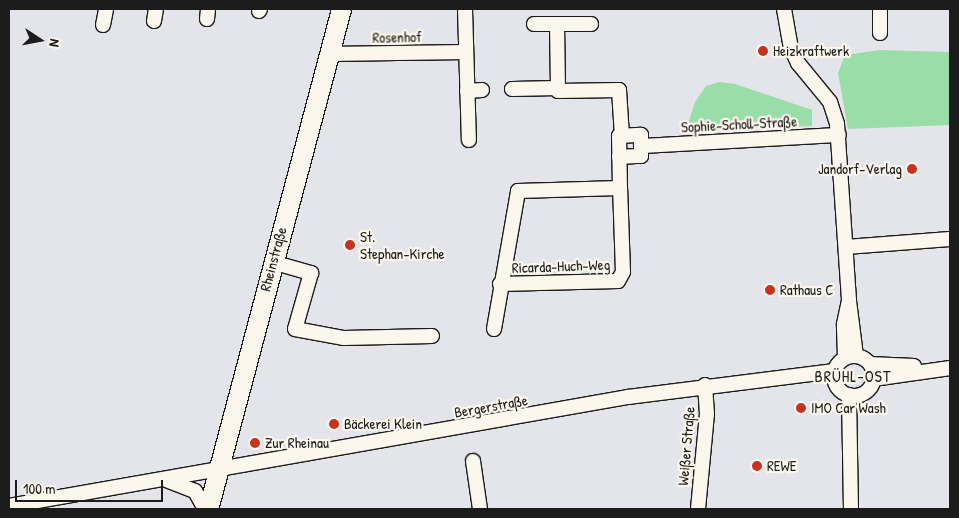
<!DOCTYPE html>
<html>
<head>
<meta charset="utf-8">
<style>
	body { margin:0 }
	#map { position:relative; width:959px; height:518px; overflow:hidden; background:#e4e4eb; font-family:"Patrick Hand",sans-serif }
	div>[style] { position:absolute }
	.green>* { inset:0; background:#99dda8 }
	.roads { filter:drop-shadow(1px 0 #1c1c1c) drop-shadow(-1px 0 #1c1c1c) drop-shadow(0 1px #1c1c1c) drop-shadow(0 -1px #1c1c1c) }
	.minor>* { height:14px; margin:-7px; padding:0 7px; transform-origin:7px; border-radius:7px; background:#fbf7ec }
	.minor>.ring { margin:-7px; padding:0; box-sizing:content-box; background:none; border:14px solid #fbf7ec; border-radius:50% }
	.major>* { height:19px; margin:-9.5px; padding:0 9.5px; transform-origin:9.5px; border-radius:9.5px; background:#fbf7ec }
	.dots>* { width:14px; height:14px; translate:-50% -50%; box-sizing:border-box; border:2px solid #fbf7ec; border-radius:50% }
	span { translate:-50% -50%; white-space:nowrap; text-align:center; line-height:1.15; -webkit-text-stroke:4.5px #fbf7ec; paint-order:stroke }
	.street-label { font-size:15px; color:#1c1c1c }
	.poi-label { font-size:15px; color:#1c1c1c }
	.left { translate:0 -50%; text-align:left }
	.right { translate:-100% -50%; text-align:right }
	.neighbourhood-label { font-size:16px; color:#1c1c1c; letter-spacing:1px }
	.frame { position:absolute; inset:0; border:10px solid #1c1c1c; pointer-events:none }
	.north { position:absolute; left:15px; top:15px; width:50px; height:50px; -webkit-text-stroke:4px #fbf7ec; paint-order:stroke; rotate:101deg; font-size:14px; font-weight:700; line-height:20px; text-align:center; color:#1c1c1c }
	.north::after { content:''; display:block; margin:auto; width:18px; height:22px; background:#1c1c1c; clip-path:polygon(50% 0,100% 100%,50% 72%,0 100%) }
	.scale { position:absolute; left:15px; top:480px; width:148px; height:22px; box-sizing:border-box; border:2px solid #1c1c1c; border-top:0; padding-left:6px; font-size:15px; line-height:18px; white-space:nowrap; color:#1c1c1c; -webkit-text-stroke:4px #fbf7ec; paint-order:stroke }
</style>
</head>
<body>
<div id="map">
	<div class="green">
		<i style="clip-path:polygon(880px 50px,950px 52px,950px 125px,848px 129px,838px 73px,845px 55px)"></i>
		<i style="clip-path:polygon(719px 82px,735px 84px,812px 110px,812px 126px,686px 130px,695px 102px,706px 86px)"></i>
	</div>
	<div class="roads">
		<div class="minor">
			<i style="left:465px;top:9px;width:131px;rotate:88.3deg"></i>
			<i style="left:784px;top:9px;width:40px;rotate:80deg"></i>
			<i style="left:791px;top:48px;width:17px;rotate:65deg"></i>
			<i style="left:798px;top:63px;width:50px;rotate:50.6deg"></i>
			<i style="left:830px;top:102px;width:23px;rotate:72deg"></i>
			<i style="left:837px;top:124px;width:177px;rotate:86.1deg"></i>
			<i style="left:259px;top:11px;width:2px;rotate:-63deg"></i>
			<i style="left:207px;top:19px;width:10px;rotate:-84deg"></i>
			<i style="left:154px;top:21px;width:12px;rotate:-81deg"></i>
			<i style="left:534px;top:24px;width:23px"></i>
			<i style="left:591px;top:24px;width:34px;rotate:180deg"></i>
			<i style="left:557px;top:24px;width:67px;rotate:89.1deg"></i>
			<i style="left:558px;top:91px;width:61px;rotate:-0.9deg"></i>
			<i style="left:619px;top:90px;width:46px;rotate:86.3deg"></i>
			<i style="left:103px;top:25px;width:16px;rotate:-79deg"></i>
			<i style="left:880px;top:33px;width:24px;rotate:-90deg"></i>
			<i style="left:329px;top:54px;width:137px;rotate:-0.8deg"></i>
			<i style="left:512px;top:89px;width:46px;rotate:-1.2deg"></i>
			<i style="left:467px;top:91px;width:15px;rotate:-4deg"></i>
			<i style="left:619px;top:157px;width:22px;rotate:-3deg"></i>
			<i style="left:641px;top:156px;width:10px;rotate:-90deg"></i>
			<i style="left:641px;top:146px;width:198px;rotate:-3.2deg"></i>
			<i style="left:846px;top:247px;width:104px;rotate:-4.4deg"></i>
			<i style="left:272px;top:262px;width:41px;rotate:15.8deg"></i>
			<i style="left:311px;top:273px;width:58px;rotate:105.9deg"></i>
			<i style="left:295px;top:329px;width:50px;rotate:10.4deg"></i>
			<i style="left:344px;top:338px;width:88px;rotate:-1.3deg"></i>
			<i style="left:500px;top:284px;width:118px;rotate:-1.5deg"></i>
			<i style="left:618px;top:281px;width:10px;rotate:-61deg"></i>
			<i style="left:623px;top:272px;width:84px;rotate:-92deg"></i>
			<i style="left:494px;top:329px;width:140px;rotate:-80.1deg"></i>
			<i style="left:518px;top:191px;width:102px;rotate:-1.7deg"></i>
			<i style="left:620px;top:188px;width:52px;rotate:-91.1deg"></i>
			<i style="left:619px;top:136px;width:22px;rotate:-3deg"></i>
			<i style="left:641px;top:135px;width:11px;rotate:90deg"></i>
			<i class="ring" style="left:834px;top:356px;width:26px;height:26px"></i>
			<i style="left:845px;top:357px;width:33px;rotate:-92deg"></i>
			<i style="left:844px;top:324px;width:24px;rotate:-78deg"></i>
			<i style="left:849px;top:301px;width:55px;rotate:82.7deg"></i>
			<i style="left:870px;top:364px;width:44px;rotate:2.6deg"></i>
			<i style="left:873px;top:379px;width:78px;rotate:-8.1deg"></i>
			<i style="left:849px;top:395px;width:114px;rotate:89deg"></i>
			<i style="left:473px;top:461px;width:49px;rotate:81.7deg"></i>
			<i style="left:166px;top:480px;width:31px;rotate:21deg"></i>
			<i style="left:195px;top:491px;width:21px;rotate:61deg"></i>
			<i style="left:9px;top:506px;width:629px;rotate:-9.99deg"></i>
			<i style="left:628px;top:397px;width:208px;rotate:-7.2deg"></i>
			<i style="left:698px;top:509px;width:95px;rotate:-84.6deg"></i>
			<i style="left:707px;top:414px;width:29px;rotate:-94deg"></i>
		</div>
		<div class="major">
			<i style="left:208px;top:509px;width:517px;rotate:-75.1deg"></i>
		</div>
	</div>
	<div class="dots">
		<i style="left:763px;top:51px;background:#c8321e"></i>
		<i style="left:912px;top:169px;background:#c8321e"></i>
		<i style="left:350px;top:245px;background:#c8321e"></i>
		<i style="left:770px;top:290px;background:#c8321e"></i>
		<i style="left:801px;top:408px;background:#c8321e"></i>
		<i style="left:334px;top:424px;background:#c8321e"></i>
		<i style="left:255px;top:443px;background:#c8321e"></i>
		<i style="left:757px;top:466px;background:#c8321e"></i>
	</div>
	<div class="street-label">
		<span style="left:397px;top:37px;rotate:-1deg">Rosenhof</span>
		<span style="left:739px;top:124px;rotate:-3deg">Sophie-Scholl-Straße</span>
		<span style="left:273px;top:259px;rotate:-75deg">Rheinstraße</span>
		<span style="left:561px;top:266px;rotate:-2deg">Ricarda-Huch-Weg</span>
		<span style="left:491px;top:406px;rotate:-10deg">Bergerstraße</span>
		<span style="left:686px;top:446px;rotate:-85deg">Weißer Straße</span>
	</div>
	<div class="poi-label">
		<span class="left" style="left:773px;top:51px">Heizkraftwerk</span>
		<span class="right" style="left:902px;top:169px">Jandorf-Verlag</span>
		<span class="left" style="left:360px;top:245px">St.<br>Stephan-Kirche</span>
		<span class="left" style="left:780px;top:290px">Rathaus C</span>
		<span class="left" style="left:811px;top:408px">IMO Car Wash</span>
		<span class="left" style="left:344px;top:424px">Bäckerei Klein</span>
		<span class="left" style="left:265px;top:443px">Zur Rheinau</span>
		<span class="left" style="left:767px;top:466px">REWE</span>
	</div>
	<div class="neighbourhood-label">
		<span style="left:853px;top:376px">BRÜHL-OST</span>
	</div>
	<div class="frame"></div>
	<div class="north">N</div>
	<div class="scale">100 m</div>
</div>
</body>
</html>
